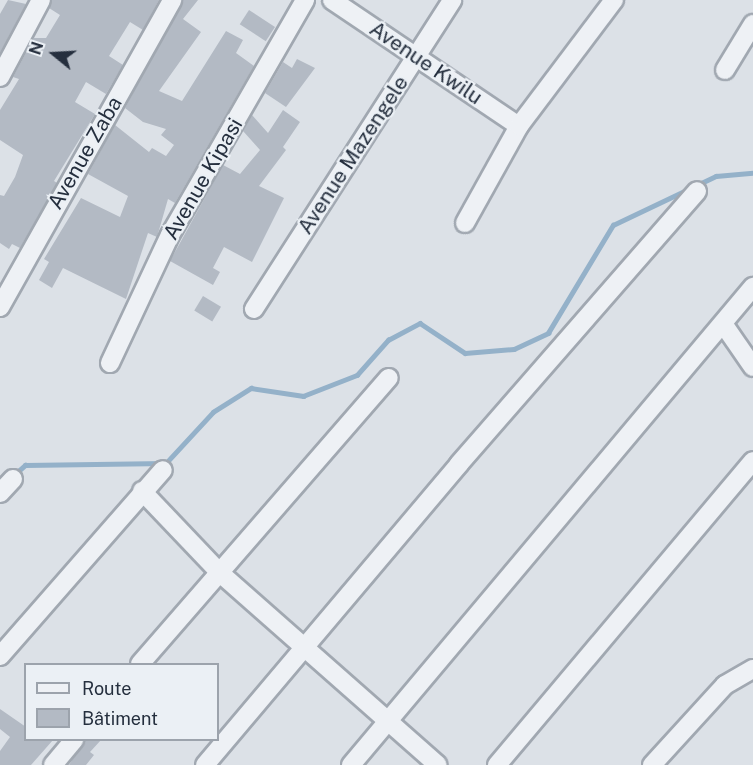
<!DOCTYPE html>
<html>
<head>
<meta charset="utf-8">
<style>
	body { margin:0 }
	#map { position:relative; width:753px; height:765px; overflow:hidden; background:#dce1e7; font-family:"Public Sans",sans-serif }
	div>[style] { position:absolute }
	.stream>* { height:4.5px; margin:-2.25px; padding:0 2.25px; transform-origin:2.25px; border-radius:2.25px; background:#94b1c9 }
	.building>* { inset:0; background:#b3bac4; transform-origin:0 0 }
	.roads { filter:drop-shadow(2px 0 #a1a8b1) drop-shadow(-2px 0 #a1a8b1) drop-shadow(0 2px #a1a8b1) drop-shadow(0 -2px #a1a8b1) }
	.street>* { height:18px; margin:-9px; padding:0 9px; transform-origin:9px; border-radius:9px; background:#eef1f5 }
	span { translate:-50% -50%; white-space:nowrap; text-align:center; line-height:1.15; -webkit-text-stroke:4.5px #ebf0f5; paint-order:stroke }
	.street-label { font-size:21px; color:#252f3e }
	.legend { position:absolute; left:24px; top:663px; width:195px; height:78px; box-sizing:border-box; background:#ebf0f5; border:2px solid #9ca3ac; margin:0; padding:8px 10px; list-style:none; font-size:18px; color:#252f3e }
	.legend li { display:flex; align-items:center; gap:12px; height:30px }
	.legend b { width:30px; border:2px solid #9ca3ac }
	.north { position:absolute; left:24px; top:24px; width:60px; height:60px; -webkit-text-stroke:4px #ebf0f5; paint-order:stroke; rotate:288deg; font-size:16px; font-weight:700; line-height:24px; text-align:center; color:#252f3e }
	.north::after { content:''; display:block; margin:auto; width:21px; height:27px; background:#252f3e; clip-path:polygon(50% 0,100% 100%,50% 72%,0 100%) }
</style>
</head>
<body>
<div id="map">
	<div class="stream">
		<i style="left:14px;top:475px;width:15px;rotate:-42deg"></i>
		<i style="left:25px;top:465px;width:141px;rotate:-0.8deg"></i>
		<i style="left:166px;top:463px;width:69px;rotate:-47.3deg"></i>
		<i style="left:213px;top:412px;width:45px;rotate:-32.3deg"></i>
		<i style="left:251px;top:388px;width:53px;rotate:8.7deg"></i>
		<i style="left:303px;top:396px;width:58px;rotate:-21.3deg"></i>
		<i style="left:357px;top:375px;width:47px;rotate:-48.5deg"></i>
		<i style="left:388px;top:340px;width:36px;rotate:-28deg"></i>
		<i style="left:420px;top:323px;width:54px;rotate:33.7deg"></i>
		<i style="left:465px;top:353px;width:49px;rotate:-4.7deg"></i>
		<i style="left:514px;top:349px;width:38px;rotate:-25deg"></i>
		<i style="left:548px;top:333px;width:126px;rotate:-59deg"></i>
		<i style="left:613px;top:225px;width:114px;rotate:-25.4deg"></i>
		<i style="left:716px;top:176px;width:37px;rotate:-5deg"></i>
	</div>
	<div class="building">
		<i style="clip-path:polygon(8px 0,26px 4px,0 53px,0 14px)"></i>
		<i style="clip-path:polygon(52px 0,159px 0,143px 30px,130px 22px,109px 56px,123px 65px,106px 94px,86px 82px,75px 102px,95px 114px,54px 181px,57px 183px,20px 248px,12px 244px,9px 249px,0 243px,0 195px,4px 196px,15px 177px,23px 155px,0 140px,0 110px,19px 79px,13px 77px,34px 38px,46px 38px,60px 15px,49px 8px)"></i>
		<i style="clip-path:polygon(183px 0,198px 0,183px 19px,201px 32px,159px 91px,182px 101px,226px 31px,243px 40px,236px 53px,254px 66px,175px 203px,168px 199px,157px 237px,148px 233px,126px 299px,63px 268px,52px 288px,39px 280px,49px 262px,44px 259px,81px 198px,120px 217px,128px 196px,88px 174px,115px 125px,149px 152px,152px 148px,166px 156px,174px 145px,161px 135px,166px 129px,143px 122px,125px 108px)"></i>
		<i style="left:249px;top:10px;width:31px;height:17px;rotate:33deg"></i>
		<i style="clip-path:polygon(297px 59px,315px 68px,286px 107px,265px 93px,283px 62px,292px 68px)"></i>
		<i style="clip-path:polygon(283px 110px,300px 122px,283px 147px,286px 150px,259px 186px,284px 198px,252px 262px,224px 247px,213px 268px,220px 272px,213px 285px,170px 261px,223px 165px,240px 174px,260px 150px,243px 131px,252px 115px,268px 133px)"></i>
		<i style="left:203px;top:296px;width:21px;height:17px;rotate:31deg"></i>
		<i style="clip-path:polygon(0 709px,26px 727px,26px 740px,53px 740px,31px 765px,0 765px,0 751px,10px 737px,0 729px)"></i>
		<i style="clip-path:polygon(85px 740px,101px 740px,90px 752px,94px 755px,86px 765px,69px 765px)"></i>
	</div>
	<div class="roads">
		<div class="street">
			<i style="left:332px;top:0;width:225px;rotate:34deg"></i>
			<i style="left:725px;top:70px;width:54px;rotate:-58.7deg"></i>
			<i style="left:0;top:77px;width:87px;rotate:-62deg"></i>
			<i style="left:465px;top:223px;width:111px;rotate:-60.9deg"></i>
			<i style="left:519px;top:126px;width:158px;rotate:-53deg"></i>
			<i style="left:0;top:307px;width:352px;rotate:-60.7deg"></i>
			<i style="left:254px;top:309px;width:367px;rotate:-57.3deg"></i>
			<i style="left:724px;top:325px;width:51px;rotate:55.4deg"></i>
			<i style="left:110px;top:363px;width:141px;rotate:-64.9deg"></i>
			<i style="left:170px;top:235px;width:271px;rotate:-60.1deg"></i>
			<i style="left:142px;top:491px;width:113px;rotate:46.4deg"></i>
			<i style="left:220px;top:573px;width:290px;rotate:41.4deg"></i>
			<i style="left:0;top:493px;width:19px;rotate:-47deg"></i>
			<i style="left:0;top:656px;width:247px;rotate:-48.8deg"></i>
			<i style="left:140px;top:664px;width:379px;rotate:-49deg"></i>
			<i style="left:53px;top:765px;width:33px;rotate:-50deg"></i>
			<i style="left:205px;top:765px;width:394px;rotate:-49.8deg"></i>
			<i style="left:459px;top:464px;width:362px;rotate:-48.9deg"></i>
			<i style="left:351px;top:765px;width:625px;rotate:-49.94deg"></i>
			<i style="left:497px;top:765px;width:397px;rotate:-49.9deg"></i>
			<i style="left:652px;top:765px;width:108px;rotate:-47.6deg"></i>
			<i style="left:725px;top:685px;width:32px;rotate:-30deg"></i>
		</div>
	</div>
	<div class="street-label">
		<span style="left:426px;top:63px;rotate:34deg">Avenue Kwilu</span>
		<span style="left:85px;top:153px;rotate:-60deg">Avenue Zaba</span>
		<span style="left:353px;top:155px;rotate:-57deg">Avenue Mazengele</span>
		<span style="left:203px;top:179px;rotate:-60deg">Avenue Kipasi</span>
	</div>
	<ul class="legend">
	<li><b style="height:8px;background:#eef1f5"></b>Route</li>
	<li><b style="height:16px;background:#b3bac4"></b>Bâtiment</li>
	</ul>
	<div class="north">N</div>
</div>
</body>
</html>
